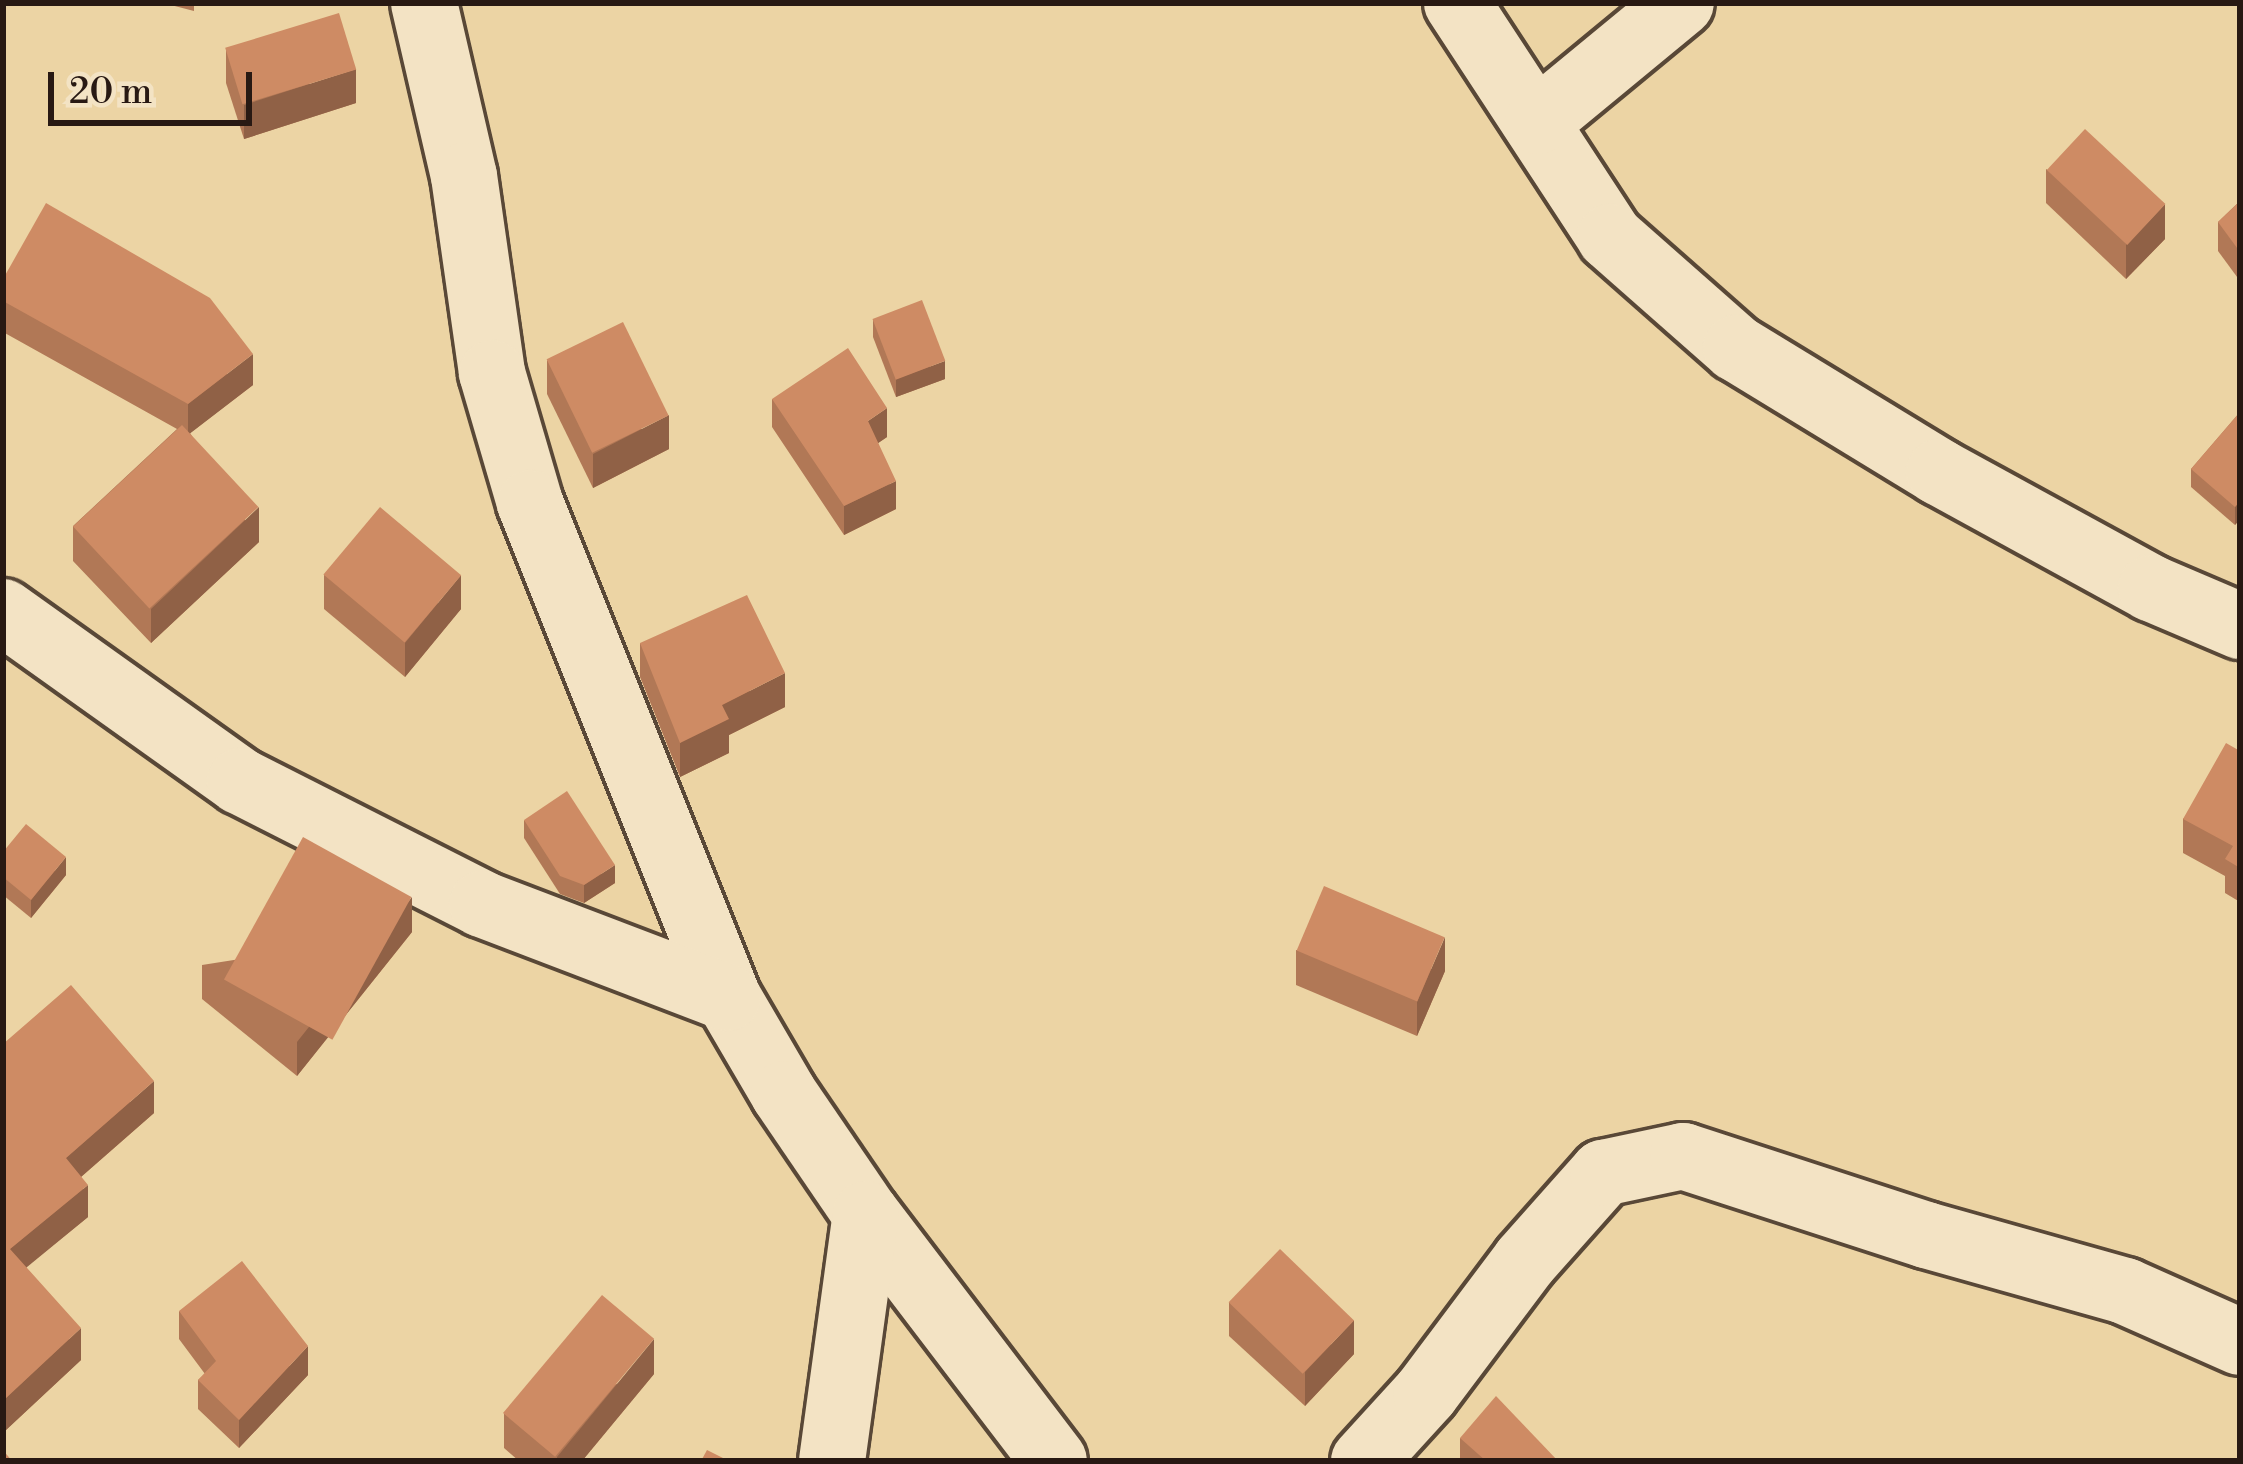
<!DOCTYPE html>
<html>
<head>
<meta charset="utf-8">
<style>
	body { margin:0 }
	#map { position:relative; width:2243px; height:1464px; overflow:hidden; background:#ecd4a4; font-family:"Libre Bodoni",serif }
	div>[style] { position:absolute }
	.roads { filter:drop-shadow(3px 0 #594837) drop-shadow(-3px 0 #594837) drop-shadow(0 3px #594837) drop-shadow(0 -3px #594837) }
	.minor>* { height:66px; margin:-33px; padding:0 33px; transform-origin:33px; border-radius:33px; background:#f3e3c4 }
	.wall>* { inset:0; background:#b17856 }
	.shaded-wall>* { inset:0; background:#906146 }
	.building>* { inset:0; background:#ce8b64; transform-origin:0 0 }
	span { translate:-50% -50%; white-space:nowrap; text-align:center; line-height:1.15; -webkit-text-stroke:12px #f3e3c4; paint-order:stroke }
	.frame { position:absolute; inset:0; border:6px solid #281913; pointer-events:none }
	.scale { position:absolute; left:48px; top:72px; width:204px; height:54px; box-sizing:border-box; border:6px solid #281913; border-top:0; padding-left:15px; font-size:36px; line-height:42px; white-space:nowrap; color:#281913; -webkit-text-stroke:9px #f3e3c4; paint-order:stroke }
</style>
</head>
<body>
<div id="map">
	<div class="roads">
		<div class="minor">
			<i style="left:424px;top:3px;width:178px;rotate:77deg"></i>
			<i style="left:464px;top:176px;width:199px;rotate:81.9deg"></i>
			<i style="left:492px;top:373px;width:135px;rotate:73.7deg"></i>
			<i style="left:530px;top:503px;width:533px;rotate:68.2deg"></i>
			<i style="left:728px;top:998px;width:111px;rotate:59.7deg"></i>
			<i style="left:784px;top:1094px;width:145px;rotate:55.7deg"></i>
			<i style="left:866px;top:1214px;width:310px;rotate:52.7deg"></i>
			<i style="left:1457px;top:3px;width:280px;rotate:56.8deg"></i>
			<i style="left:1610px;top:237px;width:168px;rotate:41.4deg"></i>
			<i style="left:1736px;top:348px;width:238px;rotate:31.4deg"></i>
			<i style="left:1939px;top:472px;width:242px;rotate:28.7deg"></i>
			<i style="left:2151px;top:588px;width:97px;rotate:23.1deg"></i>
			<i style="left:1538px;top:121px;width:185px;rotate:-39.5deg"></i>
			<i style="left:3px;top:612px;width:291px;rotate:35.5deg"></i>
			<i style="left:240px;top:781px;width:271px;rotate:26.9deg"></i>
			<i style="left:482px;top:904px;width:263px;rotate:20.9deg"></i>
			<i style="left:832px;top:1461px;width:249px;rotate:-82.2deg"></i>
			<i style="left:1364px;top:1461px;width:92px;rotate:-47.6deg"></i>
			<i style="left:1426px;top:1393px;width:165px;rotate:-53.1deg"></i>
			<i style="left:1525px;top:1261px;width:118px;rotate:-48.4deg"></i>
			<i style="left:1603px;top:1173px;width:82px;rotate:-12deg"></i>
			<i style="left:1683px;top:1156px;width:256px;rotate:18deg"></i>
			<i style="left:1926px;top:1235px;width:207px;rotate:15.7deg"></i>
			<i style="left:2125px;top:1291px;width:126px;rotate:23.9deg"></i>
		</div>
	</div>
	<div class="wall">
		<i style="clip-path:polygon(163px 3px,194px 3px,194px 11px)"></i>
		<i style="clip-path:polygon(226px 49px,356px 103px,244px 139px,226px 83px)"></i>
		<i style="clip-path:polygon(2046px 169px,2165px 239px,2126px 279px,2046px 203px)"></i>
		<i style="clip-path:polygon(2240px 201px,2240px 281px,2218px 251px,2218px 222px)"></i>
		<i style="clip-path:polygon(3px 279px,253px 385px,190px 433px,259px 542px,151px 643px,73px 561px,73px 526px,177px 429px,3px 332px)"></i>
		<i style="clip-path:polygon(873px 319px,945px 379px,896px 397px,873px 337px)"></i>
		<i style="clip-path:polygon(547px 360px,669px 449px,593px 488px,547px 394px)"></i>
		<i style="clip-path:polygon(772px 399px,887px 437px,878px 443px,896px 509px,844px 535px,772px 427px)"></i>
		<i style="clip-path:polygon(2240px 412px,2240px 519px,2235px 525px,2191px 487px,2191px 469px)"></i>
		<i style="clip-path:polygon(324px 575px,461px 609px,405px 677px,324px 609px)"></i>
		<i style="clip-path:polygon(640px 643px,785px 707px,729px 735px,729px 753px,680px 777px,640px 677px)"></i>
		<i style="clip-path:polygon(2240px 751px,2240px 902px,2225px 893px,2225px 876px,2183px 853px,2183px 819px)"></i>
		<i style="clip-path:polygon(524px 820px,615px 883px,584px 903px,560px 894px,524px 838px)"></i>
		<i style="clip-path:polygon(3px 852px,66px 875px,31px 918px,3px 895px)"></i>
		<i style="clip-path:polygon(412px 932px,297px 1076px,202px 999px,202px 965px)"></i>
		<i style="clip-path:polygon(1296px 950px,1445px 971px,1417px 1036px,1296px 985px)"></i>
		<i style="clip-path:polygon(3px 1044px,154px 1113px,81px 1177px,88px 1217px,26px 1267px,81px 1360px,6px 1430px,3px 1425px)"></i>
		<i style="clip-path:polygon(1229px 1302px,1354px 1354px,1305px 1406px,1229px 1336px)"></i>
		<i style="clip-path:polygon(179px 1311px,308px 1375px,239px 1448px,198px 1409px,198px 1380px,205px 1374px,179px 1339px)"></i>
		<i style="clip-path:polygon(654px 1374px,582px 1461px,519px 1461px,504px 1448px,504px 1414px)"></i>
		<i style="clip-path:polygon(1460px 1438px,1558px 1461px,1460px 1461px)"></i>
	</div>
	<div class="shaded-wall">
		<i style="clip-path:polygon(356px 69px,356px 103px,244px 139px,244px 105px)"></i>
		<i style="clip-path:polygon(2165px 204px,2165px 239px,2126px 279px,2126px 245px)"></i>
		<i style="clip-path:polygon(253px 354px,253px 385px,188px 435px,188px 404px)"></i>
		<i style="clip-path:polygon(945px 361px,945px 379px,896px 397px,896px 379px)"></i>
		<i style="clip-path:polygon(887px 408px,887px 437px,868px 450px,868px 421px)"></i>
		<i style="clip-path:polygon(669px 415px,669px 449px,593px 488px,593px 454px)"></i>
		<i style="clip-path:polygon(896px 481px,896px 509px,844px 535px,844px 506px)"></i>
		<i style="clip-path:polygon(2240px 501px,2240px 519px,2235px 525px,2235px 507px)"></i>
		<i style="clip-path:polygon(259px 507px,259px 542px,151px 643px,151px 609px)"></i>
		<i style="clip-path:polygon(461px 575px,461px 609px,405px 677px,405px 643px)"></i>
		<i style="clip-path:polygon(785px 673px,785px 707px,729px 735px,729px 753px,680px 777px,680px 743px,722px 705px)"></i>
		<i style="clip-path:polygon(66px 857px,66px 875px,31px 918px,31px 900px)"></i>
		<i style="clip-path:polygon(615px 865px,615px 883px,584px 903px,584px 885px)"></i>
		<i style="clip-path:polygon(412px 897px,412px 932px,297px 1076px,297px 1042px)"></i>
		<i style="clip-path:polygon(1445px 937px,1445px 971px,1417px 1036px,1417px 1002px)"></i>
		<i style="clip-path:polygon(154px 1081px,154px 1113px,66px 1190px,66px 1158px)"></i>
		<i style="clip-path:polygon(88px 1185px,88px 1217px,10px 1281px,10px 1249px)"></i>
		<i style="clip-path:polygon(1354px 1320px,1354px 1354px,1305px 1406px,1305px 1372px)"></i>
		<i style="clip-path:polygon(81px 1328px,81px 1360px,6px 1430px,6px 1398px)"></i>
		<i style="clip-path:polygon(654px 1339px,654px 1374px,582px 1461px,557px 1461px,557px 1457px)"></i>
		<i style="clip-path:polygon(308px 1346px,308px 1375px,239px 1448px,239px 1420px)"></i>
	</div>
	<div class="building">
		<i style="left:339px;top:13px;width:59px;height:119px;rotate:73deg"></i>
		<i style="left:2085px;top:129px;width:110px;height:56px;rotate:43deg"></i>
		<i style="clip-path:polygon(2240px 201px,2240px 252px,2218px 222px)"></i>
		<i style="clip-path:polygon(46px 203px,210px 298px,253px 354px,188px 404px,3px 301px,3px 279px)"></i>
		<i style="left:922px;top:300px;width:65px;height:53px;rotate:69deg"></i>
		<i style="left:623px;top:322px;width:104px;height:85px;rotate:64deg"></i>
		<i style="clip-path:polygon(848px 348px,887px 408px,868px 421px,896px 481px,844px 506px,772px 399px)"></i>
		<i style="clip-path:polygon(2240px 412px,2240px 501px,2235px 507px,2191px 469px)"></i>
		<i style="left:182px;top:425px;width:112px;height:149px;rotate:47deg"></i>
		<i style="left:380px;top:507px;width:106px;height:88px;rotate:40deg"></i>
		<i style="clip-path:polygon(747px 595px,785px 673px,722px 705px,729px 719px,680px 743px,640px 643px)"></i>
		<i style="clip-path:polygon(2226px 743px,2240px 751px,2240px 868px,2225px 859px,2233px 846px,2183px 819px)"></i>
		<i style="clip-path:polygon(567px 791px,615px 865px,584px 885px,560px 876px,524px 820px)"></i>
		<i style="clip-path:polygon(26px 824px,66px 857px,31px 900px,3px 877px,3px 852px)"></i>
		<i style="left:303px;top:837px;width:124px;height:163px;rotate:29deg"></i>
		<i style="left:1324px;top:886px;width:131px;height:70px;rotate:23deg"></i>
		<i style="clip-path:polygon(71px 985px,154px 1081px,66px 1158px,88px 1185px,10px 1249px,81px 1328px,6px 1398px,3px 1393px,3px 1044px)"></i>
		<i style="left:1280px;top:1249px;width:103px;height:74px;rotate:44deg"></i>
		<i style="clip-path:polygon(242px 1261px,308px 1346px,239px 1420px,198px 1380px,216px 1361px,179px 1311px)"></i>
		<i style="left:602px;top:1295px;width:68px;height:154px;rotate:40deg"></i>
		<i style="clip-path:polygon(1496px 1396px,1558px 1461px,1486px 1461px,1460px 1438px)"></i>
		<i style="clip-path:polygon(3px 1450px,12px 1461px,3px 1461px)"></i>
		<i style="clip-path:polygon(707px 1450px,729px 1461px,701px 1461px)"></i>
	</div>
	<div class="frame"></div>
	<div class="scale">20 m</div>
</div>
</body>
</html>
